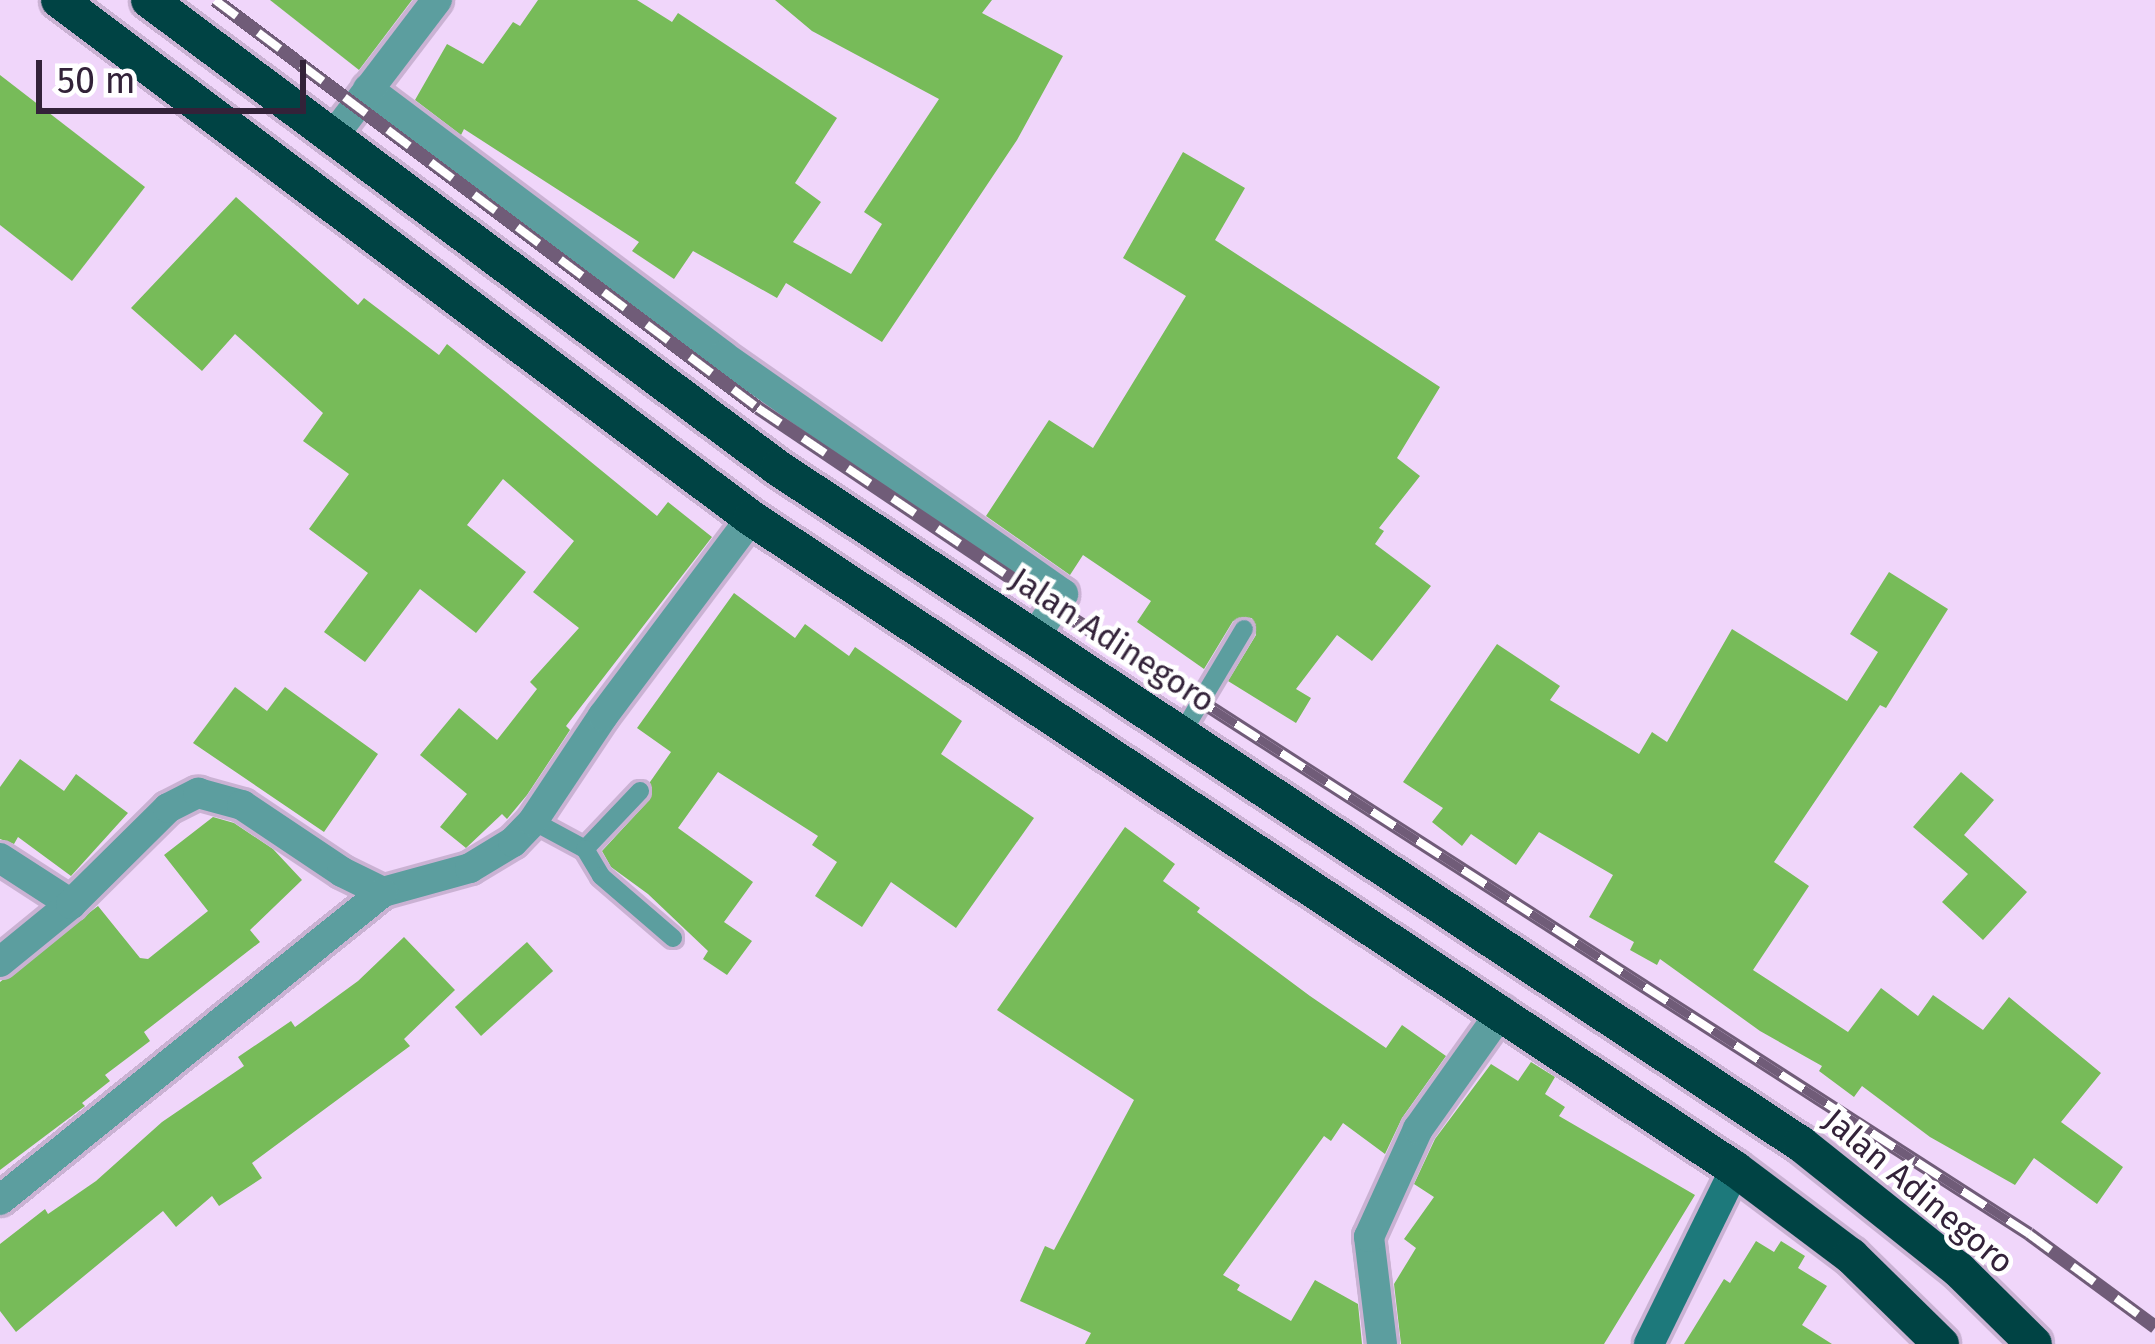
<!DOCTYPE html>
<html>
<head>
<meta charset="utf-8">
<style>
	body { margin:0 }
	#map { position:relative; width:2155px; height:1344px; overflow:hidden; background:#f0d6fa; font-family:"Fira Sans",sans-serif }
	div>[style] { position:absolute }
	.building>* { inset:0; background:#77bb59; transform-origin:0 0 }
	.roads { filter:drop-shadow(3px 0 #cab2d3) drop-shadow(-3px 0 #cab2d3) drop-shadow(0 3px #cab2d3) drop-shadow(0 -3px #cab2d3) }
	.lane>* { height:18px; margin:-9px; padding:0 9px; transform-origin:9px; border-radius:9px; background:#5c9e9f }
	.street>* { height:30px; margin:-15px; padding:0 15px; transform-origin:15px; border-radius:15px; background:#5c9e9f }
	.secondary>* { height:30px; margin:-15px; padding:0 15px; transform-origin:15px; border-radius:15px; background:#1d797b }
	.highway>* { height:36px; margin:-18px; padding:0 18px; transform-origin:18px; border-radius:18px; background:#004344 }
	.rail>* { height:14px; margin-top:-7px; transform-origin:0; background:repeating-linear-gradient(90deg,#fff 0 27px,#705c78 0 54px); box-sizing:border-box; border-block:3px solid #705c78 }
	span { translate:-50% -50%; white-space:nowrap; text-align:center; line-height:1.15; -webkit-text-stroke:9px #fff; paint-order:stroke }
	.street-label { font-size:33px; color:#332239 }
	.scale { position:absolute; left:36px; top:60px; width:270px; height:54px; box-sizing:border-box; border:6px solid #332239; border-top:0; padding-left:15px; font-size:36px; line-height:42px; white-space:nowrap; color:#332239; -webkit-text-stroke:9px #fff; paint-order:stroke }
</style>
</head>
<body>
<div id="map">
	<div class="building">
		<i style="clip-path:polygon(270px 0,412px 0,359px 70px)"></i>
		<i style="clip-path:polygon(538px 0,637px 0,672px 22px,678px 13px,837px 118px,795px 183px,821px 202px,793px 242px,851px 274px,882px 224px,864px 212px,939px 99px,812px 31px,775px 0,992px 0,982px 13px,1063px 56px,1017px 140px,882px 342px,786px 283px,777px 298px,693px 251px,674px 279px,632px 251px,639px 242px,464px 129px,461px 135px,415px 100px,447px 44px,483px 64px,513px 22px,520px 26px)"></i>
		<i style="clip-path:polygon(0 75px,145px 187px,72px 281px,0 225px)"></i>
		<i style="clip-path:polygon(1183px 152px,1245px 188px,1215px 240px,1440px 387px,1397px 458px,1420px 476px,1379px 528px,1384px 531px,1375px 544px,1431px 586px,1372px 661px,1337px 635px,1296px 689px,1311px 698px,1296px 723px,1228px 681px,1256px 635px,1252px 618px,1233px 621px,1204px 669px,1137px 622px,1151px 601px,1083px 555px,1070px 575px,986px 516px,1049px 420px,1093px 448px,1186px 296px,1123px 258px)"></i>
		<i style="clip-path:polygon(236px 197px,358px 305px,364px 298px,439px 355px,447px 344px,657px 516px,668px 502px,712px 537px,566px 726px,570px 730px,527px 795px,507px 819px,502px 814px,466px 848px,440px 827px,467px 794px,420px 755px,459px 708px,497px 740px,537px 689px,530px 682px,579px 628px,533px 592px,574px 541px,503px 479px,467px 525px,526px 572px,476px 633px,420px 589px,365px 662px,324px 632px,368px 573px,309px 529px,349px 474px,303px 441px,323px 413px,235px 334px,202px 371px,131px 308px)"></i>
		<i style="clip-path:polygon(1889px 572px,1948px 609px,1886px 708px,1880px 705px,1774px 862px,1809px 886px,1753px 970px,1848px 1032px,1881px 988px,1918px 1016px,1933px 995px,1983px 1030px,2009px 997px,2101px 1073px,2061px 1122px,2123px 1167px,2097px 1204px,2034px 1158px,2015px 1185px,1930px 1137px,1862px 1086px,1854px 1097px,1819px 1071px,1822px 1066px,1760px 1031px,1660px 959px,1657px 965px,1630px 950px,1634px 942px,1589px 917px,1613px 875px,1539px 832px,1516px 865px,1471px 834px,1462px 846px,1432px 822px,1443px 808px,1403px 782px,1497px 644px,1560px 686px,1550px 700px,1639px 754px,1652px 732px,1667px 742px,1732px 629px,1847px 701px,1878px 652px,1850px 634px)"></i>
		<i style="clip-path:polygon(734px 593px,795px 638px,805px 624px,849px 656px,855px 647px,962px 721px,941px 754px,1034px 818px,956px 928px,891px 882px,862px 927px,815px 896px,837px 862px,812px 845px,818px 836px,718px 772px,678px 828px,753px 882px,724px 922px,752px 941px,727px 975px,703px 959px,708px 951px,648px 894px,611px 867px,602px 851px,650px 799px,650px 782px,671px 752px,637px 728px)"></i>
		<i style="clip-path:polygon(235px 687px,267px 711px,285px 687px,378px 754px,324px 832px,193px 743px)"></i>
		<i style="clip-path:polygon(20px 759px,64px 791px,76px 774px,128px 813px,71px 876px,18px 837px,14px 844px,0 839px,0 787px)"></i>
		<i style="clip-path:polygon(1961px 772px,1994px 800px,1964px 835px,2027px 892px,1983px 940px,1942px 902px,1968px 874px,1913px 827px)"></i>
		<i style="clip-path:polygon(213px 817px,234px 823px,273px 849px,302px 880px,250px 930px,260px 942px,144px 1032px,150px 1041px,105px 1075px,110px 1081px,82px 1103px,85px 1106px,0 1170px,0 982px,98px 906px,140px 958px,148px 959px,208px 911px,164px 855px)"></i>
		<i style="clip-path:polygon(1125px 827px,1175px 864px,1163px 881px,1200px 908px,1197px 912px,1310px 996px,1386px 1048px,1402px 1025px,1446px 1056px,1402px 1118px,1385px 1154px,1343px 1123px,1331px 1141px,1324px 1136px,1223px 1275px,1240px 1285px,1237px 1290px,1291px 1321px,1315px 1280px,1358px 1304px,1362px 1344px,1085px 1344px,1091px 1333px,1020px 1301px,1045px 1246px,1054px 1250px,1134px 1100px,997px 1010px)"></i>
		<i style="clip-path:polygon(404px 937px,455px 990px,404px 1039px,410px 1046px,252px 1163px,262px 1178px,219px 1206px,212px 1196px,176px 1227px,163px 1211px,16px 1332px,0 1311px,0 1244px,45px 1209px,48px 1214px,96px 1181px,162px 1122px,244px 1066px,238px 1057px,291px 1021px,295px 1027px,358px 981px)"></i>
		<i style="left:527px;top:942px;width:39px;height:97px;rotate:48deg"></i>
		<i style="clip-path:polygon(1531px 1062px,1555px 1077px,1545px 1094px,1565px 1107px,1559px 1116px,1695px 1195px,1604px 1344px,1401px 1344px,1394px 1284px,1416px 1248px,1404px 1239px,1434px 1197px,1414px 1184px,1435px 1139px,1491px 1064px,1518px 1081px)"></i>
		<i style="clip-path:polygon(1756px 1241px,1774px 1252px,1781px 1241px,1805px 1256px,1798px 1268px,1827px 1286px,1802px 1325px,1832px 1344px,1684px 1344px,1724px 1279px,1730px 1283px)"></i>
	</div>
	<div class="roads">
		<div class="lane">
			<i style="left:1182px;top:733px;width:121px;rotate:-59.2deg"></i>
			<i style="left:533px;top:821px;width:59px;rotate:28.3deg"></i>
			<i style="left:585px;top:849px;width:80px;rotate:-46.5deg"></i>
			<i style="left:585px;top:849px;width:31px;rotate:59deg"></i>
			<i style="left:601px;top:876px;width:95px;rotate:40.7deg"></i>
		</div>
		<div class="street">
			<i style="left:368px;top:89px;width:444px;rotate:36.9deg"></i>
			<i style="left:723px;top:356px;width:415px;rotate:35deg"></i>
			<i style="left:1063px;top:594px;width:50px;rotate:123.7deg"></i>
			<i style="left:331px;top:139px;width:175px;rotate:-52.7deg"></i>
			<i style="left:0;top:858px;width:85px;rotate:32.9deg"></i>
			<i style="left:0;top:962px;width:92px;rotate:-39.2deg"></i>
			<i style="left:71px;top:904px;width:136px;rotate:-44.7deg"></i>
			<i style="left:168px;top:808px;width:34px;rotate:-27deg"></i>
			<i style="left:198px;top:793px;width:46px;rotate:15.3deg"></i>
			<i style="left:242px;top:805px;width:120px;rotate:33.8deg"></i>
			<i style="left:342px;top:872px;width:46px;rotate:26deg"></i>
			<i style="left:383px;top:892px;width:90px;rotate:-15.4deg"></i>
			<i style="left:470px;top:868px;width:50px;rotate:-31.2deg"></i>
			<i style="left:513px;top:842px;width:29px;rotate:-46deg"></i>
			<i style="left:533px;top:821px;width:126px;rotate:-56.3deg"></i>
			<i style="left:603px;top:716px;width:247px;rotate:-53.2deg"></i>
			<i style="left:0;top:1200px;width:491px;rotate:-38.8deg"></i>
			<i style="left:1382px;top:1344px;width:108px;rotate:-96.9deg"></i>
			<i style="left:1369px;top:1237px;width:119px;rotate:-65.6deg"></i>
			<i style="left:1418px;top:1129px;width:145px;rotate:-54.6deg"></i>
		</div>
		<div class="secondary">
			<i style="left:1649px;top:1344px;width:195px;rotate:-63.8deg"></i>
		</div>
		<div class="highway">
			<i style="left:59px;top:0;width:864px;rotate:36.82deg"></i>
			<i style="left:751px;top:518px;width:1180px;rotate:33.49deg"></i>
			<i style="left:1735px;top:1169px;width:145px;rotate:36.9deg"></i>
			<i style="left:1851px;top:1256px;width:126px;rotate:44.4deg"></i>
			<i style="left:149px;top:0;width:784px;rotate:36.65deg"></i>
			<i style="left:778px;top:468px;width:1226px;rotate:33.46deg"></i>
			<i style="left:1801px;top:1144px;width:202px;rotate:38.6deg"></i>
			<i style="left:1959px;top:1270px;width:105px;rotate:44.6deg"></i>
		</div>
	</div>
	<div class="rail">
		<i style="left:215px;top:0;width:679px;rotate:36.92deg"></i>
		<i style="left:758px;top:408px;width:357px;rotate:33.9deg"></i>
		<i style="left:1054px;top:607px;width:1159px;rotate:32.74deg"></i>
		<i style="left:2029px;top:1234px;width:157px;rotate:36.4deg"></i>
	</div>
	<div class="street-label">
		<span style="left:1112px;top:641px;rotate:33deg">Jalan Adinegoro</span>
		<span style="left:1918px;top:1192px;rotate:40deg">Jalan Adinegoro</span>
	</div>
	<div class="scale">50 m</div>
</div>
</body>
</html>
